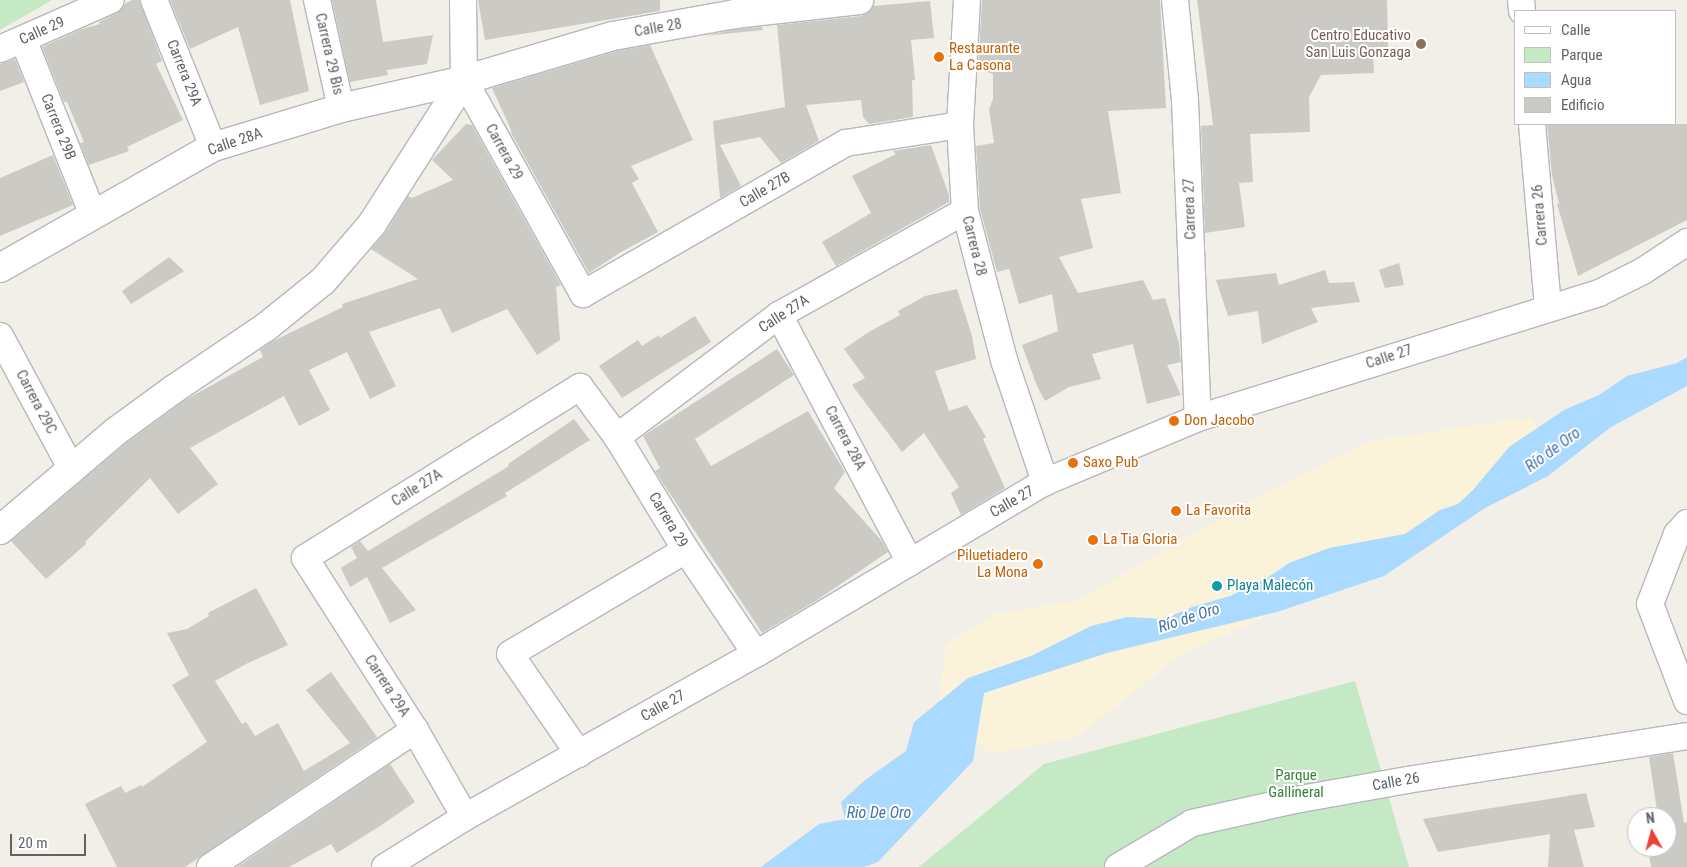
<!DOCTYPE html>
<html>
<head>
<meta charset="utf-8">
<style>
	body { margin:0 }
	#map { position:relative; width:1687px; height:867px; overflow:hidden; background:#f1efe8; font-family:"Roboto Condensed",sans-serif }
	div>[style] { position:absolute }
	.green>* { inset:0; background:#c5e8c5 }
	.sand>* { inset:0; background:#fbf3d9 }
	.water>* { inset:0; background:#aadaff }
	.building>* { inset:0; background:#cccac5 }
	.roads { filter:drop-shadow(1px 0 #b5b8bc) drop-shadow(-1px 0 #b5b8bc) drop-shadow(0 1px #b5b8bc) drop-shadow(0 -1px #b5b8bc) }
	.minor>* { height:26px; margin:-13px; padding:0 13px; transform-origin:13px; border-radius:13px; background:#fff }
	.tertiary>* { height:28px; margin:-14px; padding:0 14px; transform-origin:14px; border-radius:14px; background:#fff }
	.dots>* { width:14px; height:14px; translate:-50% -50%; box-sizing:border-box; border:2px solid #fff; border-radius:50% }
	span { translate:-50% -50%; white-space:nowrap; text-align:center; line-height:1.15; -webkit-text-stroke:4px #fff; paint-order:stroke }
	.street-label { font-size:15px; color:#5f6368 }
	.education-label { font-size:15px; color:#785e54 }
	.right { translate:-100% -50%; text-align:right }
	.food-label { font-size:15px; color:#c56008 }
	.left { translate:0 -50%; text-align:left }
	.culture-label { font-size:15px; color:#0d838f }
	.park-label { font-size:15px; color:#348238 }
	.water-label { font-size:16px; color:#4174aa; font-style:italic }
	.legend { position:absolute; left:1514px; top:10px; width:162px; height:115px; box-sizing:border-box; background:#fff; border:1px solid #bfc1c3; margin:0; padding:6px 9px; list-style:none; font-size:15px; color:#5f6368 }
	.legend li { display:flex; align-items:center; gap:10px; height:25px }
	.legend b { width:25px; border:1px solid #bfc1c3 }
	.north { position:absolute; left:1627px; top:807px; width:50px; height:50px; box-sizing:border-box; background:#fff; border:1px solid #bfc1c3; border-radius:50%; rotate:353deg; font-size:14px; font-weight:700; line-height:20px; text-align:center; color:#5f6368 }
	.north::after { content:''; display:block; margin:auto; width:18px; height:22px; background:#ea4335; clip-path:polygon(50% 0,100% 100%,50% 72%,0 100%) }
	.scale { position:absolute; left:10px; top:834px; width:76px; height:22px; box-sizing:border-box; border:2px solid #5f6368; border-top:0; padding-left:6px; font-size:15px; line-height:18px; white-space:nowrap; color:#5f6368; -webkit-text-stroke:4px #fff; paint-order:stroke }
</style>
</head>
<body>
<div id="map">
	<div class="green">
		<i style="clip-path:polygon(0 0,52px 0,0 30px)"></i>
		<i style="clip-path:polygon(1355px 681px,1409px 867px,919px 867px,1044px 764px)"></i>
	</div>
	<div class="sand">
		<i style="clip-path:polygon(1532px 417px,1549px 453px,1363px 572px,1178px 657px,1075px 738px,989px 754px,939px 702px,946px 644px,993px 615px,1078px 600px,1269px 491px,1375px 440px)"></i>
	</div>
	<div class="water">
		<i style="clip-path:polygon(1687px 357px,1687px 386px,1611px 427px,1548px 476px,1485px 508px,1384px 576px,1277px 612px,1107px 653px,984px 693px,973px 761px,878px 862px,864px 867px,761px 867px,819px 824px,845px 819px,841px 802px,865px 780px,906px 751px,914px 722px,968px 678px,1031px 656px,1091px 626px,1127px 617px,1164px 619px,1192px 607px,1230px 596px,1267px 578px,1289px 563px,1329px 548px,1405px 534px,1440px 510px,1458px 504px,1473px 490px,1509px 447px,1564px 410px,1599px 395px,1627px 376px,1677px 363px)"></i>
	</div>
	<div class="building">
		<i style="clip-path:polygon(132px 0,139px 0,162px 61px,156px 64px,183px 120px,127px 147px,129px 151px,89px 165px,80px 143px,84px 142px,67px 102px,64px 102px,42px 47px,82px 29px,100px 24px,99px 22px,117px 13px,126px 3px)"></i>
		<i style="clip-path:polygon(170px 0,290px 0,309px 91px,260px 105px,238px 27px,190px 49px)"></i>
		<i style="clip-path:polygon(332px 0,376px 0,383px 42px,433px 35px,427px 64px,387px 70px,388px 75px,350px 82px)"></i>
		<i style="clip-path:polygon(478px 0,660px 0,660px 11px,485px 40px)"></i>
		<i style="clip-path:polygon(982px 0,1160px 0,1166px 108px,1108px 111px,1121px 193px,1081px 199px,1093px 248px,1059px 257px,1078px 293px,1143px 280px,1153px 300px,1165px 298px,1179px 343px,1181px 362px,1167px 365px,1181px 395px,1147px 404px,1133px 344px,1092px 354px,1101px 379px,1069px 387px,1045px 401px,1037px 386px,1022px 345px,1058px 331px,1052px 294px,1019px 304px,1009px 269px,997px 272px,980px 209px,976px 146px,994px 143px,989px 109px,993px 99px,993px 74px,978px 69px)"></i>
		<i style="clip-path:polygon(1197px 0,1387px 0,1388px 50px,1373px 51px,1374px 73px,1321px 75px,1309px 97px,1310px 132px,1250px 134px,1253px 182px,1239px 183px,1245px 227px,1205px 233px,1201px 126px,1213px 125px)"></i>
		<i style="clip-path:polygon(930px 1px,934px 38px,911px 40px,915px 80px,912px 80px,913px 117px,869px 124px,863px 117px,861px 100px,806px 105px,819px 141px,781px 163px,760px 137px,720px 145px,741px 186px,720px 198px,713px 121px,785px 107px,777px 25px,861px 16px,868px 13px,873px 6px)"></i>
		<i style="clip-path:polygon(762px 27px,763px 30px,704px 36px,737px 29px)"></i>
		<i style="clip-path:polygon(650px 45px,693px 140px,631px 166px,639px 179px,632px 183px,658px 232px,621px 252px,589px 273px,510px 131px,512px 132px,492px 88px,617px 51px)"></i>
		<i style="clip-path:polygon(15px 59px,24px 82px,0 91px,0 64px)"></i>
		<i style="clip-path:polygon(466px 124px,472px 125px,561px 285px,556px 287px,560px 340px,537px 355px,507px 309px,452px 333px,440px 308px,369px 332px,396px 386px,370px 399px,347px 352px,309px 370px,330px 410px,299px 426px,284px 396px,190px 448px,218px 484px,178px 514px,150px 478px,85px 542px,86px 544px,46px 579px,11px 541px,125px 444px,185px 400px,263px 357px,260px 350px,271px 342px,343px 307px,342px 304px,418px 279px,371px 249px,385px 233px,408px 196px,412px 198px,453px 180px,432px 160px)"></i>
		<i style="clip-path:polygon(1547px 124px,1687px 124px,1687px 220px,1578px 276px,1557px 204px,1559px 204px,1552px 175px)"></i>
		<i style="clip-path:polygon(931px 145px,949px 195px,949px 202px,836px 266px,822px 242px,871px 213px,852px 176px,896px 154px,893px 151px)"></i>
		<i style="clip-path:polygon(53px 155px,73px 205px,0 236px,0 178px)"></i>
		<i style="clip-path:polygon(169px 257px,184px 271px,131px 304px,122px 291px)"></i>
		<i style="clip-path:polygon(1399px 263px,1404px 285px,1385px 288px,1379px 270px)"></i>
		<i style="clip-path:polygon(1325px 270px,1329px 283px,1354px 282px,1360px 302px,1311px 308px,1318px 322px,1262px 344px,1258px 311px,1228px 316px,1216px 280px,1276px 273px,1279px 285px)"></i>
		<i style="clip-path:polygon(957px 289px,972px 336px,976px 359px,935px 371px,949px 411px,967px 405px,986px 437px,983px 439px,1005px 488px,961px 515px,951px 493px,959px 487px,924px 433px,902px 452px,852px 385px,865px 378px,844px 349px,867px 333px,900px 315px,898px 311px,925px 296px)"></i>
		<i style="clip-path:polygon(695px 316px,711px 342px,622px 398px,599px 366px,638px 340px,642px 346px,659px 335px,660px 338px)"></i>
		<i style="clip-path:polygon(777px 349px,794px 375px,695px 439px,711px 466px,808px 411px,845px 472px,834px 488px,881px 540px,888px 552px,817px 600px,762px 633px,655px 471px,660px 468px,643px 436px)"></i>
		<i style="clip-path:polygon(574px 419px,590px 440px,505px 493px,507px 496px,382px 568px,416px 610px,390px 623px,367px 577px,350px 587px,341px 568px,357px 558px,351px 547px,360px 541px,368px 551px,509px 466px,508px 464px)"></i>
		<i style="clip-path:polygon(256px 588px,288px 645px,248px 663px,215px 681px,242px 724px,246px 722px,255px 736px,278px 723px,304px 771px,350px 743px,306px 690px,331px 672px,377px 737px,185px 867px,117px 867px,85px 804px,121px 786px,125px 793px,141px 785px,142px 787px,207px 742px,172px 685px,189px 675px,167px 633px,187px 629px,209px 616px,208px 613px)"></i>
		<i style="clip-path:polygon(1673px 753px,1684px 823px,1687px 822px,1687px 867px,1651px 867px,1648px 847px,1667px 847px,1667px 817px,1658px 817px,1649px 757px)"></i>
		<i style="clip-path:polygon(390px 764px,415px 802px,380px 826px,337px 853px,331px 844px,289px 867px,237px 867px)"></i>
		<i style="clip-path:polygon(1586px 793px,1595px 827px,1574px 830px,1584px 867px,1548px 867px,1550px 834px,1438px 852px,1423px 819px)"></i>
	</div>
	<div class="roads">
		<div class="minor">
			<i style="left:154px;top:0;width:158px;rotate:68.1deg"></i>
			<i style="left:317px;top:0;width:111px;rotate:77.5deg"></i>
			<i style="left:463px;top:0;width:80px;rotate:89.3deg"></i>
			<i style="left:464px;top:80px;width:245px;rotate:60.9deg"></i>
			<i style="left:583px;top:294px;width:303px;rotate:-29.9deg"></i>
			<i style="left:846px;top:143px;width:115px;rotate:-9deg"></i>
			<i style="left:967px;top:0;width:125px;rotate:93.2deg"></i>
			<i style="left:960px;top:125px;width:86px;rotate:86.7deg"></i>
			<i style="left:965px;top:211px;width:157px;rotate:75.3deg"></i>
			<i style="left:1005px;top:363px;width:126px;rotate:71.4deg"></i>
			<i style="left:1175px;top:0;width:100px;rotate:84.3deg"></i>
			<i style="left:1185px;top:100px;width:318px;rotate:87.7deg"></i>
			<i style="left:1521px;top:0;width:11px;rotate:85deg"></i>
			<i style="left:23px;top:39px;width:189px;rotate:68.3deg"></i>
			<i style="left:0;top:49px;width:121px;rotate:-23.8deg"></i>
			<i style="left:1532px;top:124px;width:184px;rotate:85deg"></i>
			<i style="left:779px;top:315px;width:280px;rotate:62.1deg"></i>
			<i style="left:0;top:336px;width:150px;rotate:61.7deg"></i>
			<i style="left:617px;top:437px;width:203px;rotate:-37deg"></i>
			<i style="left:779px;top:315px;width:213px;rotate:-29.2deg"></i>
			<i style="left:1687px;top:523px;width:15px;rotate:132deg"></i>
			<i style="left:1677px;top:534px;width:75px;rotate:111.1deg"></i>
			<i style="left:1650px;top:604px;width:104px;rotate:69.1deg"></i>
			<i style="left:579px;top:754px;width:121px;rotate:-124.6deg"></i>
			<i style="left:510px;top:654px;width:204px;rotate:-30.6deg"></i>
			<i style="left:465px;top:817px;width:100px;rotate:-119.9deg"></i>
			<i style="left:415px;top:730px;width:204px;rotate:-122.6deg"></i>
			<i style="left:305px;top:558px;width:324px;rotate:-31.9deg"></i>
			<i style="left:580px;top:387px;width:62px;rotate:53.5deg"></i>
			<i style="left:617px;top:437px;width:132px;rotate:58.6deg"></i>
			<i style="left:686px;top:550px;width:125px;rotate:56.1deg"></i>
			<i style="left:210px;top:867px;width:247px;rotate:-33.8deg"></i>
			<i style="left:385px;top:867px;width:94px;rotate:-32deg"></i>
			<i style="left:465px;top:817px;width:334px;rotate:-29.3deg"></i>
			<i style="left:756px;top:654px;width:336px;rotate:-30.8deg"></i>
			<i style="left:1045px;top:482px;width:166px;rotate:-22.7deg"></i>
			<i style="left:1198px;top:418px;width:420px;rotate:-17.3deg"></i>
			<i style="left:1599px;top:293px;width:49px;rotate:-26.6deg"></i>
			<i style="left:1643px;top:271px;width:53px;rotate:-33.4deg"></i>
			<i style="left:1118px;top:867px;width:86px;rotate:-30.7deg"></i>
			<i style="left:1192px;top:823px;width:106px;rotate:-12.6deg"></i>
			<i style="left:1295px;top:800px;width:114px;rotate:-10.1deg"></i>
			<i style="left:1407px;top:780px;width:283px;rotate:-8.9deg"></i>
		</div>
		<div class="tertiary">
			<i style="left:0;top:268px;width:245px;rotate:-29.6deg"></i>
			<i style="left:213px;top:147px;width:134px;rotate:-16.9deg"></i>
			<i style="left:341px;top:108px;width:126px;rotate:-12.8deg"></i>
			<i style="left:464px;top:80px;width:155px;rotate:-16.5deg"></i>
			<i style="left:613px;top:36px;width:124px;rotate:-10.2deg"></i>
			<i style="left:735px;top:14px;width:125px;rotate:-6.4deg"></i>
			<i style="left:0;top:530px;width:151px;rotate:-40.4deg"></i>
			<i style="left:115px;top:432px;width:73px;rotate:-36.1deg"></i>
			<i style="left:174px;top:389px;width:111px;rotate:-34deg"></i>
			<i style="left:266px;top:327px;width:73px;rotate:-38.9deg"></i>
			<i style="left:323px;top:281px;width:75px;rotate:-49.3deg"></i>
			<i style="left:372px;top:224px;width:171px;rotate:-57.4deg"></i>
		</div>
	</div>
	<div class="dots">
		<i style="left:1421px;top:44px;background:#8d6e63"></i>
		<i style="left:939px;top:57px;background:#e8710a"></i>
		<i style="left:1174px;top:421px;background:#e8710a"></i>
		<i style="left:1073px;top:463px;background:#e8710a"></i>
		<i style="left:1176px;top:511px;background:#e8710a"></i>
		<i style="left:1093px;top:540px;background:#e8710a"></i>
		<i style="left:1038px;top:564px;background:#e8710a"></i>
		<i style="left:1217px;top:586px;background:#0f9aa8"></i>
	</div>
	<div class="street-label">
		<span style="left:658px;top:28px;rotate:-10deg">Calle 28</span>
		<span style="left:42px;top:31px;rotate:-24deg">Calle 29</span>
		<span style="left:329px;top:54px;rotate:77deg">Carrera 29 Bis</span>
		<span style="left:184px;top:73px;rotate:68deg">Carrera 29A</span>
		<span style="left:58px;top:127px;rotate:68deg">Carrera 29B</span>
		<span style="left:235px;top:142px;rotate:-19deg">Calle 28A</span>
		<span style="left:504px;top:152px;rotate:61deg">Carrera 29</span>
		<span style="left:765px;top:190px;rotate:-30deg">Calle 27B</span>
		<span style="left:1190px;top:209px;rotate:-92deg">Carrera 27</span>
		<span style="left:1540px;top:215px;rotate:-95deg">Carrera 26</span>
		<span style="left:974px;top:246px;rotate:76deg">Carrera 28</span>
		<span style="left:784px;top:314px;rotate:-33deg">Calle 27A</span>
		<span style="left:1389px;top:357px;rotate:-18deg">Calle 27</span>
		<span style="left:36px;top:402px;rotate:62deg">Carrera 29C</span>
		<span style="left:845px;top:438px;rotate:62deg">Carrera 28A</span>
		<span style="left:417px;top:488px;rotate:-32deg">Calle 27A</span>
		<span style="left:1012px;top:502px;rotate:-30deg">Calle 27</span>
		<span style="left:668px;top:520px;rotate:59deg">Carrera 29</span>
		<span style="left:387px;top:686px;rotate:57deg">Carrera 29A</span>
		<span style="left:663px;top:706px;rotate:-29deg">Calle 27</span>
		<span style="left:1396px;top:782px;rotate:-10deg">Calle 26</span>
	</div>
	<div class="education-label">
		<span class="right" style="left:1411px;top:44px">Centro Educativo<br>San Luis Gonzaga</span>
	</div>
	<div class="food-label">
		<span class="left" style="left:949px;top:57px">Restaurante<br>La Casona</span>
		<span class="left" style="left:1184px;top:421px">Don Jacobo</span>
		<span class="left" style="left:1083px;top:463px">Saxo Pub</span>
		<span class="left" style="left:1186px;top:511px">La Favorita</span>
		<span class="left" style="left:1103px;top:540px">La Tia Gloria</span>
		<span class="right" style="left:1028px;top:564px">Piluetiadero<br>La Mona</span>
	</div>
	<div class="culture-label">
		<span class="left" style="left:1227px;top:586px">Playa Malecón</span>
	</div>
	<div class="park-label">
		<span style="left:1296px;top:784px">Parque<br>Gallineral</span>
	</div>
	<div class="water-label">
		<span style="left:1553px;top:450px;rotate:-36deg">Río de Oro</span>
		<span style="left:1189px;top:618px;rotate:-18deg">Río de Oro</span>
		<span style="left:879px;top:813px">Rio De Oro</span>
	</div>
	<ul class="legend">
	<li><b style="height:6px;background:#fff"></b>Calle</li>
	<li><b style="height:14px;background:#c5e8c5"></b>Parque</li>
	<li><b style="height:14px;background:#aadaff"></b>Agua</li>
	<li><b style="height:14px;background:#cccac5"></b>Edificio</li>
	</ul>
	<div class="north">N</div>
	<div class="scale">20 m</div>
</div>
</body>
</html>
